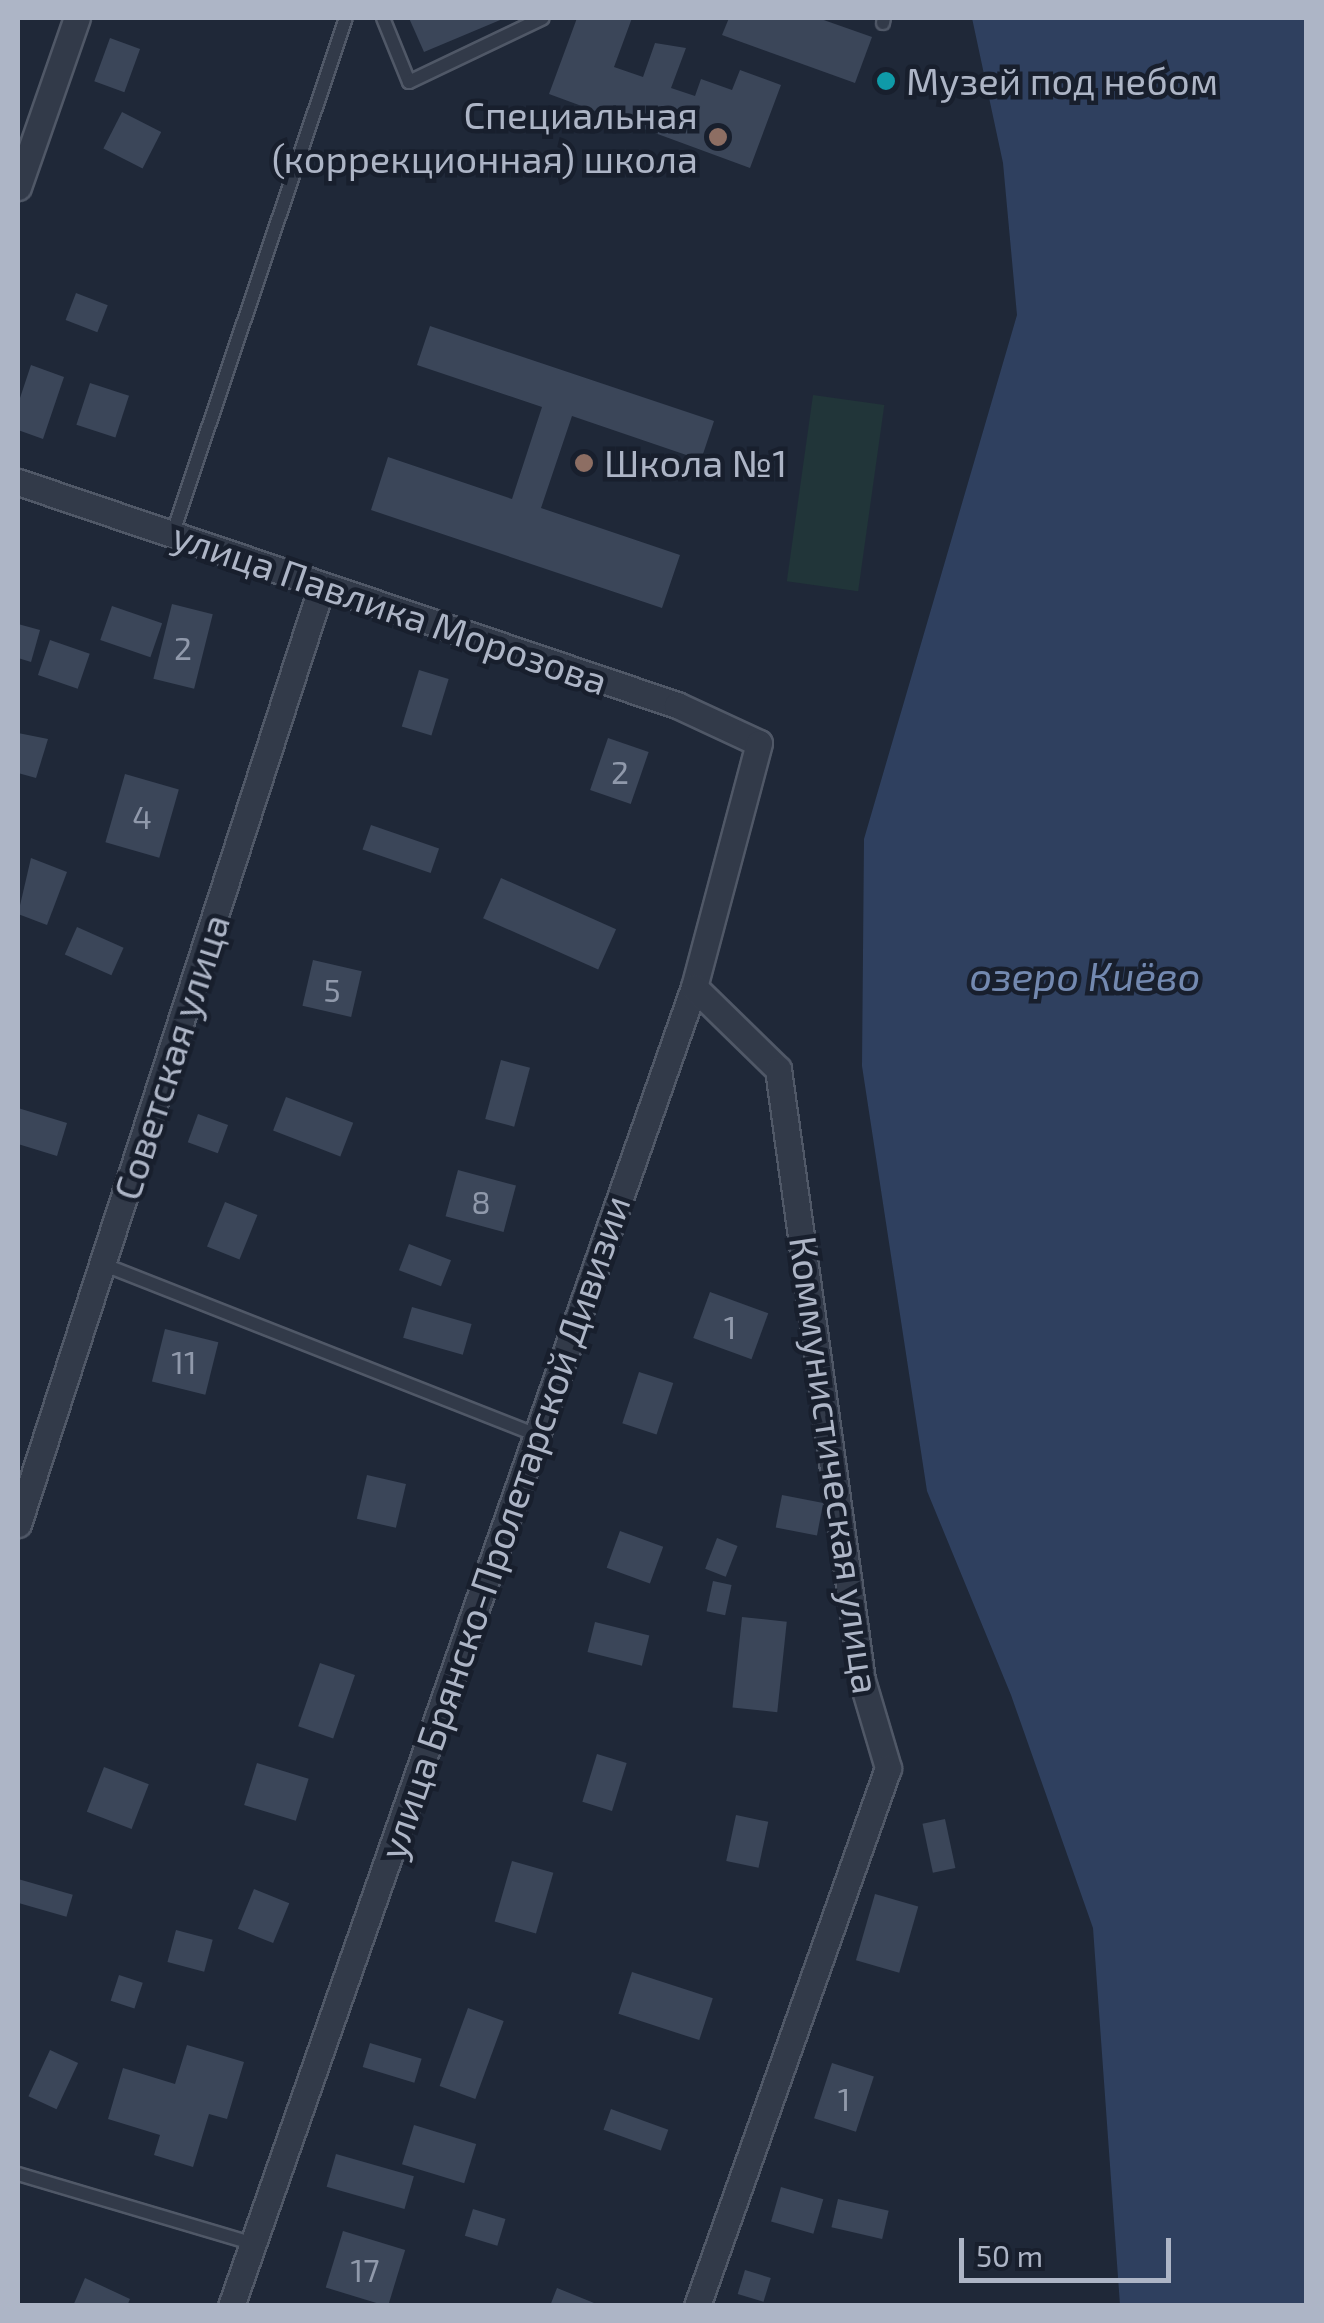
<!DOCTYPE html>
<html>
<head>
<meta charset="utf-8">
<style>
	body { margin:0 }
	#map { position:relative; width:1324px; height:2323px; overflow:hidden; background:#1f2838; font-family:"Exo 2",sans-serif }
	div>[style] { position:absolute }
	.green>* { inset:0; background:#213539; transform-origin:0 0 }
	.water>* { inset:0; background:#2f405f }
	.building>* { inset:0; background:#3b4659; transform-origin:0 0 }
	.roads { filter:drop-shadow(2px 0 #505867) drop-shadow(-2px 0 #505867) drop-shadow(0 2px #505867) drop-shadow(0 -2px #505867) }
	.lane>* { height:12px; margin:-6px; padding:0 6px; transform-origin:6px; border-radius:6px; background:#323a49 }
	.street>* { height:25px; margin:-12.5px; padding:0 12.5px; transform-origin:12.5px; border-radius:12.5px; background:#323a49 }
	.dots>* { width:28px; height:28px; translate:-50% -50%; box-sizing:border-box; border:5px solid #181f2d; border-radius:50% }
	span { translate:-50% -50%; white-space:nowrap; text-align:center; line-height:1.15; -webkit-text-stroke:9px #181f2d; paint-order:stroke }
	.number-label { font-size:32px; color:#9099ab }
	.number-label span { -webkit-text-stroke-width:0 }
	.poi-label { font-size:38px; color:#adb5c6 }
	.left { translate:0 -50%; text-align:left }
	.right { translate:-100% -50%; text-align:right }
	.street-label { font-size:38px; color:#adb5c6 }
	.water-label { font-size:40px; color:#7389b0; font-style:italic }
	.frame { position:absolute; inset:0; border:20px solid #adb5c6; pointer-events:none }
	.scale { position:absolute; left:959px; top:2238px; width:212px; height:45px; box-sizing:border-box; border:5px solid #adb5c6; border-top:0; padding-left:12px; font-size:30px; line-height:35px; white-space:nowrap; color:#adb5c6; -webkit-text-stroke:8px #181f2d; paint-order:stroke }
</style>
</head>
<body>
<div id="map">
	<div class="green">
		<i style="left:813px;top:395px;width:72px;height:188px;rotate:8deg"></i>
	</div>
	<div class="water">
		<i style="clip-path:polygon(972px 18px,1306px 18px,1306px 2305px,1120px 2305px,1093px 1928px,1011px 1695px,927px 1491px,862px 1066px,864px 839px,1017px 315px,1003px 163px)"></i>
	</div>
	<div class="building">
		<i style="clip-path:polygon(409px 18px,505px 18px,424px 52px)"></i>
		<i style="clip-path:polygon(577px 18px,632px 18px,614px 67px,643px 77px,655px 43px,686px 48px,671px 88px,695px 96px,701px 79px,732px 90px,740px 70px,781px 85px,750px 168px,549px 94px)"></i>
		<i style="clip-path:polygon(729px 18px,818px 18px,872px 37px,855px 83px,722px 35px)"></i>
		<i style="left:110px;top:38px;width:32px;height:46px;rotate:20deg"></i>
		<i style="left:122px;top:112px;width:44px;height:41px;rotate:27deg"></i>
		<i style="left:76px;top:293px;width:34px;height:29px;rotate:21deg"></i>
		<i style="clip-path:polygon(430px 326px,714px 421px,701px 460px,572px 416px,541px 508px,680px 555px,662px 608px,371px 510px,388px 457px,512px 499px,542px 407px,417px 365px)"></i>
		<i style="clip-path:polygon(31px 365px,64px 377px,43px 439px,18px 430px,18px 404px)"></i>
		<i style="left:90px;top:383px;width:41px;height:44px;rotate:18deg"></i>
		<i style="left:172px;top:604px;width:42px;height:77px;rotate:14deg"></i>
		<i style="left:112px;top:606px;width:53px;height:36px;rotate:19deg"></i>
		<i style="clip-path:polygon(18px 624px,40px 630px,31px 662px,18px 658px)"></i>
		<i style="left:50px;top:640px;width:42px;height:37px;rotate:19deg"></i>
		<i style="left:419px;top:670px;width:31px;height:59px;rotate:17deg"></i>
		<i style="clip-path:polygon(18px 733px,48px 739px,36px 778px,18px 773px)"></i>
		<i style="left:608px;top:738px;width:43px;height:55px;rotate:19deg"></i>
		<i style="left:125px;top:774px;width:56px;height:71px;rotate:16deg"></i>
		<i style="left:371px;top:825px;width:72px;height:26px;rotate:19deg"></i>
		<i style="clip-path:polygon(31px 858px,67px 872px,47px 925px,18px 914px)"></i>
		<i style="left:501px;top:878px;width:126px;height:44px;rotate:24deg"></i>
		<i style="left:77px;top:927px;width:51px;height:30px;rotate:24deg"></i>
		<i style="left:313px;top:960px;width:50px;height:47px;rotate:13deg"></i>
		<i style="left:501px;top:1060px;width:30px;height:61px;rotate:15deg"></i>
		<i style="left:286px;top:1097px;width:72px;height:36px;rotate:21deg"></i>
		<i style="clip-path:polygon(18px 1108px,67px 1123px,57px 1156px,18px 1144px)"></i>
		<i style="left:198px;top:1114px;width:32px;height:30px;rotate:20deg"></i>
		<i style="left:458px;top:1170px;width:60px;height:48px;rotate:15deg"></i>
		<i style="left:225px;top:1202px;width:35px;height:48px;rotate:22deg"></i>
		<i style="left:409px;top:1244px;width:45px;height:28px;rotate:21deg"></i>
		<i style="left:710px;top:1292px;width:62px;height:49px;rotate:20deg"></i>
		<i style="left:412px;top:1307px;width:62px;height:32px;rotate:16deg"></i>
		<i style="left:165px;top:1329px;width:55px;height:54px;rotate:14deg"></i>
		<i style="left:639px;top:1372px;width:36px;height:54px;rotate:18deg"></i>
		<i style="left:367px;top:1475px;width:40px;height:45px;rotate:13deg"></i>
		<i style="left:782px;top:1495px;width:42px;height:33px;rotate:11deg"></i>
		<i style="left:620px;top:1531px;width:46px;height:39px;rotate:20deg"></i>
		<i style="left:717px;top:1538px;width:22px;height:33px;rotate:21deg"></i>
		<i style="left:713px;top:1581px;width:19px;height:31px;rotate:12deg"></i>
		<i style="left:742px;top:1617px;width:45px;height:91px;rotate:6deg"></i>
		<i style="left:595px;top:1622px;width:56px;height:31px;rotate:14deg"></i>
		<i style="left:320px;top:1663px;width:37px;height:67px;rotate:19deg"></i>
		<i style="left:597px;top:1754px;width:31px;height:50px;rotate:17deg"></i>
		<i style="left:257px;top:1763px;width:54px;height:44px;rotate:17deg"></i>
		<i style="left:104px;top:1767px;width:48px;height:48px;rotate:21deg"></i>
		<i style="left:736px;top:1815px;width:33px;height:47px;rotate:12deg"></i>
		<i style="left:945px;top:1819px;width:50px;height:23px;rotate:78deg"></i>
		<i style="left:512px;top:1861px;width:43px;height:63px;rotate:16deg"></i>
		<i style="left:18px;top:1879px;width:57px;height:23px;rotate:16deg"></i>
		<i style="left:254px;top:1889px;width:38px;height:43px;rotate:22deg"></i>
		<i style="left:875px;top:1894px;width:45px;height:69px;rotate:16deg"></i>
		<i style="left:176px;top:1930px;width:38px;height:33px;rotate:15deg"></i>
		<i style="left:632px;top:1972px;width:85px;height:44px;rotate:18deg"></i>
		<i style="left:119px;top:1975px;width:25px;height:27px;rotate:18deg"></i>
		<i style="left:468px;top:2008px;width:38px;height:83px;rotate:20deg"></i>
		<i style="left:370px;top:2043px;width:54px;height:25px;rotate:17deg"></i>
		<i style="clip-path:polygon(187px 2045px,244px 2062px,227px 2119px,209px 2114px,193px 2167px,154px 2155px,160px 2135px,108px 2119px,123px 2068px,175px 2084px)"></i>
		<i style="left:50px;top:2050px;width:31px;height:51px;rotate:25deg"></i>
		<i style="left:832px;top:2063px;width:44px;height:58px;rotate:18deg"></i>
		<i style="left:611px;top:2109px;width:61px;height:22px;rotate:20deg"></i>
		<i style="left:414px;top:2125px;width:65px;height:41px;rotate:17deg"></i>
		<i style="left:336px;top:2154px;width:81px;height:34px;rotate:16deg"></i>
		<i style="left:781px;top:2187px;width:44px;height:36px;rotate:16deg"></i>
		<i style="left:838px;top:2199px;width:52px;height:29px;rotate:13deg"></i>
		<i style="left:473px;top:2209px;width:34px;height:28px;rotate:17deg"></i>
		<i style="left:343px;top:2231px;width:65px;height:59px;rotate:17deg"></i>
		<i style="left:745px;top:2270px;width:27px;height:25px;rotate:17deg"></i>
		<i style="clip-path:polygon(85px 2278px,130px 2299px,127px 2306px,73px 2306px)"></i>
		<i style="clip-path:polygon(557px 2288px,599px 2305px,599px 2306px,550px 2306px)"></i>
	</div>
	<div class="roads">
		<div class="lane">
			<i style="left:383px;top:18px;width:69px;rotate:67.9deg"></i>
			<i style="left:409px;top:82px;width:148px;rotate:-25.5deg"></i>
			<i style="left:883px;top:23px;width:5px;rotate:-79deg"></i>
			<i style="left:172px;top:535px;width:545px;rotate:-71.4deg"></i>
			<i style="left:105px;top:1265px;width:463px;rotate:21.5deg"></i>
			<i style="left:18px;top:2174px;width:243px;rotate:16.5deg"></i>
		</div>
		<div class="street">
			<i style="left:18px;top:187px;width:179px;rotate:-70.8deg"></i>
			<i style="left:18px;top:482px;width:696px;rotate:18.7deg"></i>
			<i style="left:677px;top:705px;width:90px;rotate:24.9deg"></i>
			<i style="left:759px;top:743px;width:253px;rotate:104.9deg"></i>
			<i style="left:694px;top:987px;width:1398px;rotate:109.34deg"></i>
			<i style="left:694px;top:987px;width:117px;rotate:44.3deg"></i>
			<i style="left:778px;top:1069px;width:617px;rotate:82.17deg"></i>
			<i style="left:862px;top:1680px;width:92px;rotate:73.5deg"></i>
			<i style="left:888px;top:1768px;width:571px;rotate:109.55deg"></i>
			<i style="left:18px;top:1524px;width:984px;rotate:-72.06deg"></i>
		</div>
	</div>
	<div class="dots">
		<i style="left:886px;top:81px;background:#0f9aa8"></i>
		<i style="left:718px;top:137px;background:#8d6e63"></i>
		<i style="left:584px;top:463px;background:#8d6e63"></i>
	</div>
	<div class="number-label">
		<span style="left:183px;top:647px">2</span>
		<span style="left:620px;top:771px">2</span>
		<span style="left:142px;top:816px">4</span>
		<span style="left:332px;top:989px">5</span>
		<span style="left:481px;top:1201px">8</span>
		<span style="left:730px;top:1326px">1</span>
		<span style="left:184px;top:1361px">11</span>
		<span style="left:844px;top:2098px">1</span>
		<span style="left:365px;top:2269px">17</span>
	</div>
	<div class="poi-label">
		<span class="left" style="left:906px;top:81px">Музей под небом</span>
		<span class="right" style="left:698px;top:137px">Специальная<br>(коррекционная) школа</span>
		<span class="left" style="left:604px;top:463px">Школа №1</span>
	</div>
	<div class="street-label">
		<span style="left:390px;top:608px;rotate:19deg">улица Павлика Морозова</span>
		<span style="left:171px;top:1057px;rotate:-72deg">Советская улица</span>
		<span style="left:835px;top:1465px;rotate:82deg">Коммунистическая улица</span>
		<span style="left:504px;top:1527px;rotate:-71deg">улица Брянско-Пролетарской Дивизии</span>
	</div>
	<div class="water-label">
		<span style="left:1085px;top:975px">озеро Киёво</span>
	</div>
	<div class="frame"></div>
	<div class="scale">50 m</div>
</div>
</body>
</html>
